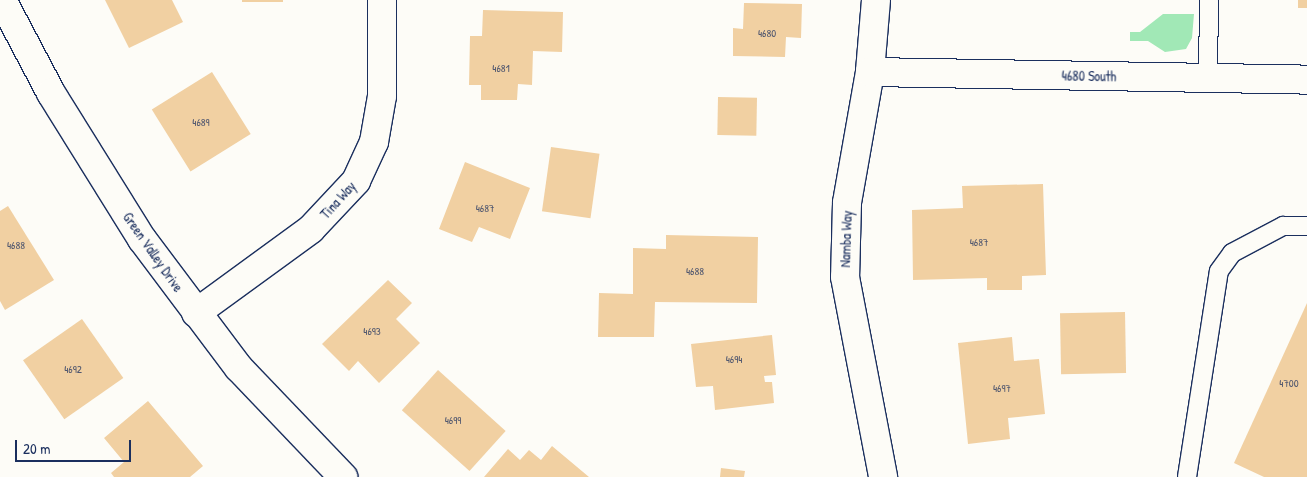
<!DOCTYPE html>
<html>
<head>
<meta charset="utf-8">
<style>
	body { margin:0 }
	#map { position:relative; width:1307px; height:477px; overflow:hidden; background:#fdfcf7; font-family:"Patrick Hand",sans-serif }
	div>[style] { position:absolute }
	.green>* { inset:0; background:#a1e8b6 }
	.building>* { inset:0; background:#f1d0a2; transform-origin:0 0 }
	.roads { filter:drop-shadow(1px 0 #1b2f5e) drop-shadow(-1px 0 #1b2f5e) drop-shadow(0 1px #1b2f5e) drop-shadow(0 -1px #1b2f5e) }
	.lane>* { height:18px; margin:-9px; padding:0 9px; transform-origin:9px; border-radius:9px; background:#fdfcf7 }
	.street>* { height:28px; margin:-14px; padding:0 14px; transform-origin:14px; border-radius:14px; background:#fdfcf7 }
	span { translate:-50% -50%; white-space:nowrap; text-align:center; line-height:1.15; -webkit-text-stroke:4.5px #fdfcf7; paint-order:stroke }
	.number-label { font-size:11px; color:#50576f }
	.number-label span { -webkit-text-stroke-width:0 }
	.street-label { font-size:14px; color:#1b2f5e }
	.scale { position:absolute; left:15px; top:440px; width:116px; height:22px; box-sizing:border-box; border:2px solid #1b2f5e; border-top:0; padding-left:6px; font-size:15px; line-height:18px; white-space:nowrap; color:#1b2f5e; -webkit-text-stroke:4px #fdfcf7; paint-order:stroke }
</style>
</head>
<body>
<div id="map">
	<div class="green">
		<i style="clip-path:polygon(1163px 14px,1194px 14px,1192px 38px,1186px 49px,1165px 52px,1148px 41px,1130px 41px,1130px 32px,1140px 32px)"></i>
	</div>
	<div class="building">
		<i style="clip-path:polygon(105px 0,172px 0,183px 22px,129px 48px)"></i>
		<i style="left:242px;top:0;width:41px;height:2px"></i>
		<i style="left:1298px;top:0;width:9px;height:8px"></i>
		<i style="clip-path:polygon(744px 3px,802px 4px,801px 38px,786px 37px,785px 57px,733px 56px,733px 28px,743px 29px)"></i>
		<i style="clip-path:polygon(483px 10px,563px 12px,562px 52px,533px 51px,532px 85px,518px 84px,517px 100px,481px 100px,481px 85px,469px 85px,470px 36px,482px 36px)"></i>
		<i style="left:212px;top:72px;width:73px;height:71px;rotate:58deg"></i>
		<i style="left:718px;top:97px;width:39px;height:38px;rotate:1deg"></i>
		<i style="left:551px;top:147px;width:49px;height:65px;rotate:8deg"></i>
		<i style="clip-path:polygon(465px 162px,530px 188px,510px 239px,479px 227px,472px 242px,439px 229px)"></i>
		<i style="clip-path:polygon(1043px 184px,1046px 275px,1022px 276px,1022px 290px,987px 290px,987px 278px,913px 280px,912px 210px,963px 208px,962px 186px)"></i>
		<i style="clip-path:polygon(8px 206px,54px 280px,5px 310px,0 301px,0 211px)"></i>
		<i style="clip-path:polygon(666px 235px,758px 237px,757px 303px,655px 302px,654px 337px,598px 337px,599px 293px,633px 294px,633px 248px,666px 249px)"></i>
		<i style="clip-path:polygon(388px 280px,412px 303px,396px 319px,420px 343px,379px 383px,358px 361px,349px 371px,322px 344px)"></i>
		<i style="clip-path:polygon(1307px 303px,1307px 477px,1264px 477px,1234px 463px)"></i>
		<i style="left:1125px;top:312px;width:61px;height:65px;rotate:89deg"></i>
		<i style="left:82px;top:319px;width:72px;height:72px;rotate:55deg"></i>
		<i style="clip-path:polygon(772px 335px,776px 375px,764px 376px,765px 382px,772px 382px,774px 403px,715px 410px,713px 386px,696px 387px,691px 344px)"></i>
		<i style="clip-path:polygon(1012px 337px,1014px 361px,1039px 359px,1045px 414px,1008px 418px,1010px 439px,968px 444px,958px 343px)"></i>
		<i style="left:438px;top:370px;width:91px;height:54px;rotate:42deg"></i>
		<i style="clip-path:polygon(148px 401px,203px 466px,190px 477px,114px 477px,111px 473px,124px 462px,104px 438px)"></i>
		<i style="clip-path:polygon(552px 446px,589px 477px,484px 477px,508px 449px,520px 460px,529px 450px,541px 460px)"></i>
		<i style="clip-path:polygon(721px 468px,745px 471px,744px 477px,720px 477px)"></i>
	</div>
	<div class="roads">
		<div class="lane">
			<i style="left:1208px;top:79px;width:79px;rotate:-89.3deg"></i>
			<i style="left:1187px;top:477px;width:208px;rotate:-81.2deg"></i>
			<i style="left:1219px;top:271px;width:22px;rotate:-54deg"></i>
			<i style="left:1232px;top:253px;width:58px;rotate:-27.9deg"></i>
			<i style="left:1283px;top:226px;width:24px"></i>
		</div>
		<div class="street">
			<i style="left:2px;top:0;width:105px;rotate:62.2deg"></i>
			<i style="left:51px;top:93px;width:172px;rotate:58.1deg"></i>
			<i style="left:142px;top:239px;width:161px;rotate:53.1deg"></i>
			<i style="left:239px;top:368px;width:151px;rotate:46.3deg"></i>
			<i style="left:876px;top:0;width:72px;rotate:94.8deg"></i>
			<i style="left:870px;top:72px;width:133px;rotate:100deg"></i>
			<i style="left:847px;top:203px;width:74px;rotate:91.5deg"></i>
			<i style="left:845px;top:277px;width:204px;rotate:79.2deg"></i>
			<i style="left:870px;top:72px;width:437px;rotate:1deg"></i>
			<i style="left:196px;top:313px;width:142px;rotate:-36.1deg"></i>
			<i style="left:311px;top:229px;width:66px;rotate:-46.8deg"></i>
			<i style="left:356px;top:181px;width:43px;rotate:-65.2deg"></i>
			<i style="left:374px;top:142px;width:47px;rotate:-80.1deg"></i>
			<i style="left:382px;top:96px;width:96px;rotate:-90deg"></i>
		</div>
	</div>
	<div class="number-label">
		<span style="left:767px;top:33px">4680</span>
		<span style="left:501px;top:68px">4681</span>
		<span style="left:201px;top:122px">4689</span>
		<span style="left:485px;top:208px">4687</span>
		<span style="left:979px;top:242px">4687</span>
		<span style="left:16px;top:245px">4688</span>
		<span style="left:695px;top:271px">4688</span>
		<span style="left:372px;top:331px">4693</span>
		<span style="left:734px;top:359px">4694</span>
		<span style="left:73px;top:369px">4692</span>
		<span style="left:1289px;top:383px">4700</span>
		<span style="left:1002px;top:388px">4697</span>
		<span style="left:453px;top:420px">4699</span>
	</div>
	<div class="street-label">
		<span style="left:1089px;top:76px;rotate:1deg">4680 South</span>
		<span style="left:338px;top:200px;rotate:-48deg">Tina Way</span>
		<span style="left:846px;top:239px;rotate:-88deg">Namba Way</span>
		<span style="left:153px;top:252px;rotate:55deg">Green Valley Drive</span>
	</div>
	<div class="scale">20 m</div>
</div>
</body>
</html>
